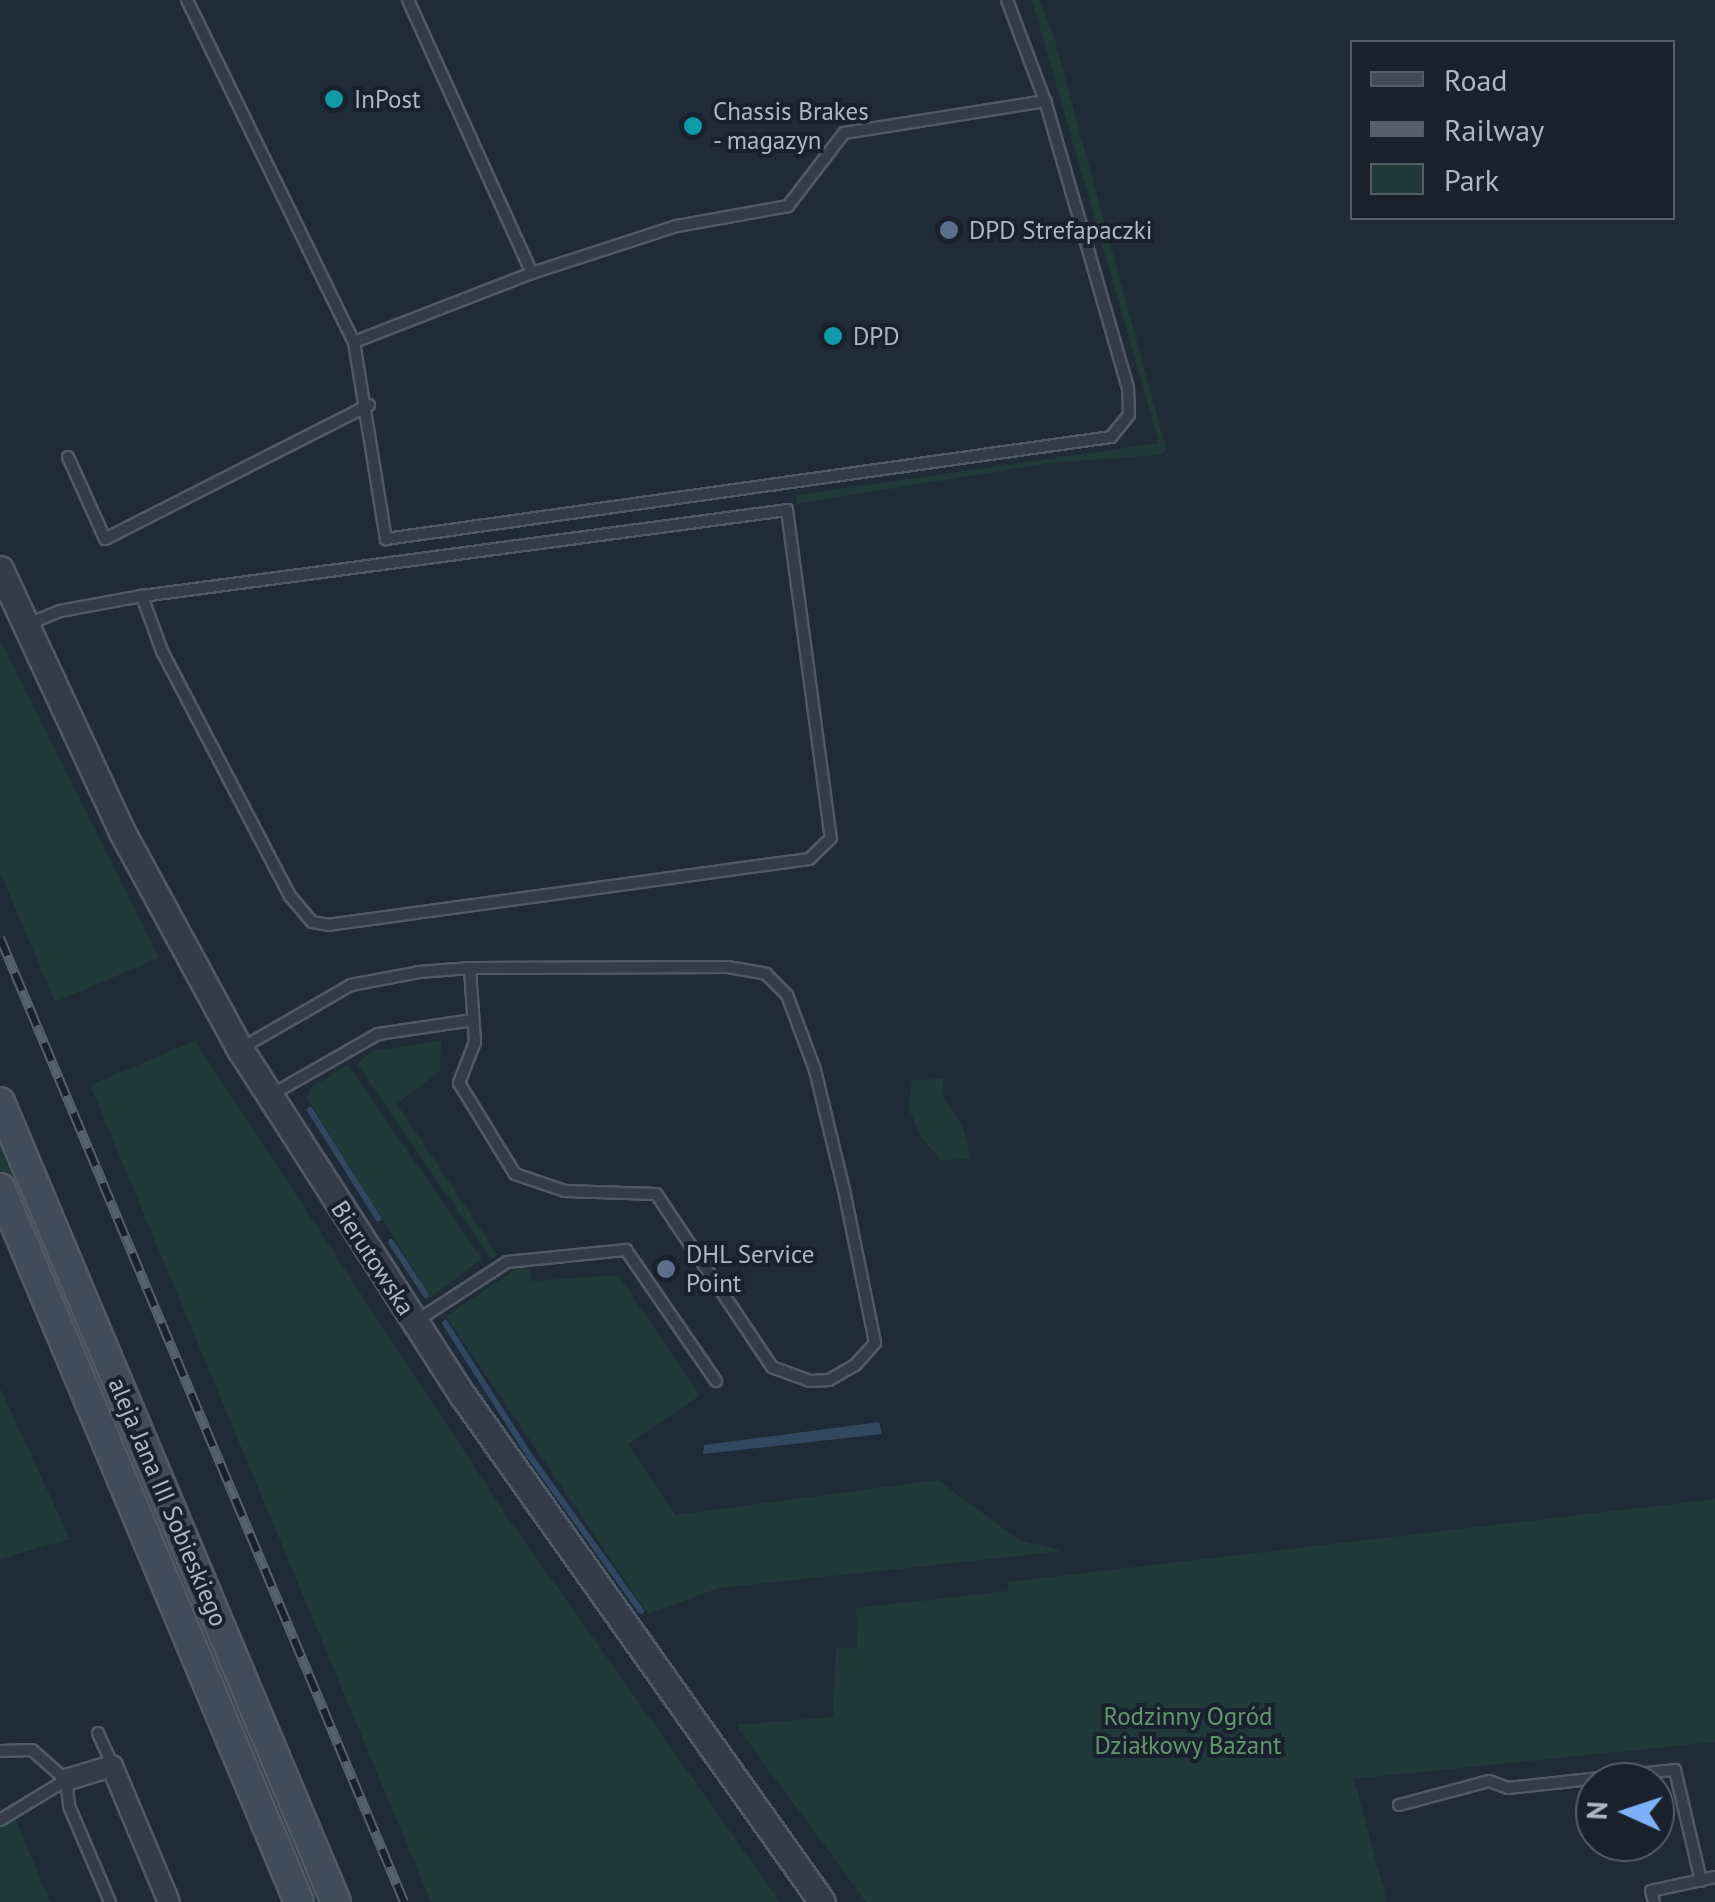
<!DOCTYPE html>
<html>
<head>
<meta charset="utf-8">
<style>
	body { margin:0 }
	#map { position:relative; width:1715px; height:1902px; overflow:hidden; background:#1f2b37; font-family:"PT Sans",sans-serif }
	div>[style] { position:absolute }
	.green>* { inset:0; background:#22393a; transform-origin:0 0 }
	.water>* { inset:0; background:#324760 }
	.stream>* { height:6px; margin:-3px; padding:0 3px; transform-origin:3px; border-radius:3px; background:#324760 }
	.roads { filter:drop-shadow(2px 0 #505a66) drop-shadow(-2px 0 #505a66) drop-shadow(0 2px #505a66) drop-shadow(0 -2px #505a66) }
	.service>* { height:10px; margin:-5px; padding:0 5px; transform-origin:5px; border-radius:5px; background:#333c48 }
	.minor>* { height:20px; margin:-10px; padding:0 10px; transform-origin:10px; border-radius:10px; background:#333c48 }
	.tertiary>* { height:25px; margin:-12.5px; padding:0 12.5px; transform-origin:12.5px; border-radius:12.5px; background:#333c48 }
	.secondary>* { height:28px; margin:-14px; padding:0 14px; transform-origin:14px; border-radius:14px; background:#414c5b }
	.rail>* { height:10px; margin-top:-5px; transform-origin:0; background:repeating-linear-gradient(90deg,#19212c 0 19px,#55616f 0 38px); box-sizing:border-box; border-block:2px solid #55616f }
	.dots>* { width:28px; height:28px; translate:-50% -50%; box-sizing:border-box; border:5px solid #19212c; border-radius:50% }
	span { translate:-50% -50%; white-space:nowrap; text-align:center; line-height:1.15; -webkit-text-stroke:8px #19212c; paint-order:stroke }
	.poi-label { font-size:25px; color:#adb7c5 }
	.left { translate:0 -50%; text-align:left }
	.street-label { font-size:25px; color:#adb7c5 }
	.park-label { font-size:25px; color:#64966e }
	.legend { position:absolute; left:1350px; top:40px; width:325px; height:180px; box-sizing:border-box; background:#19212c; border:2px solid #545d69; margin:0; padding:12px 18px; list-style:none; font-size:30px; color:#adb7c5 }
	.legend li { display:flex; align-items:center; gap:20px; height:50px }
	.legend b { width:50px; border:2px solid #545d69 }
	.north { position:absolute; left:1575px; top:1762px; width:100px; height:100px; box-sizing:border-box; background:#19212c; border:2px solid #545d69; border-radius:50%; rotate:273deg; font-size:28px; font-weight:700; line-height:40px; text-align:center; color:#adb7c5 }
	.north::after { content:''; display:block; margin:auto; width:35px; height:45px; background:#7db2fa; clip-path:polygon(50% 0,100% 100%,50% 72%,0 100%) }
</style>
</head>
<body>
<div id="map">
	<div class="green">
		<i style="clip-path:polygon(1032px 0,1040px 0,1054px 37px,1166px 449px,1161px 455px,1049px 463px,797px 504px,796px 495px,1159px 443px)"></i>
		<i style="clip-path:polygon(0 639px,159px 958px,55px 1002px,0 872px)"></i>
		<i style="clip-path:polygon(195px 1041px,506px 1515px,780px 1902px,431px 1902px,90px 1085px)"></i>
		<i style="clip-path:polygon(441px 1041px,440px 1071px,397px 1104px,498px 1255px,491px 1259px,357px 1064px,372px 1051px)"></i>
		<i style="clip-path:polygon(348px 1065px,482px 1259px,431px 1297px,307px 1098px,310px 1088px)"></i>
		<i style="clip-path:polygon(943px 1079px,944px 1100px,962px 1125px,971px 1159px,941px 1160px,921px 1137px,908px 1107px,912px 1080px)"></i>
		<i style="left:0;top:1132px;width:835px;height:28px;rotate:67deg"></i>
		<i style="clip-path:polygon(518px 1268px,530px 1269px,532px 1281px,618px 1275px,695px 1388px,699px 1396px,628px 1444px,675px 1515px,938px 1480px,1019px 1540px,1064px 1551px,719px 1588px,648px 1614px,446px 1316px)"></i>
		<i style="clip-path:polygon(0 1388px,70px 1539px,0 1559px)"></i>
		<i style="clip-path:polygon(1715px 1499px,1715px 1742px,1354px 1779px,1387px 1902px,866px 1902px,736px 1725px,833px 1717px,836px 1648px,857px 1648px,856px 1608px,1008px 1591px,1008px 1582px)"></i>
		<i style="clip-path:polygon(15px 1818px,50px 1902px,0 1902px,0 1825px)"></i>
	</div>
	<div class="water">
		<i style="clip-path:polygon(879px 1422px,882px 1434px,703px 1454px,704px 1445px)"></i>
	</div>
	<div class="stream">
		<i style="left:310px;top:1110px;width:128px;rotate:57.8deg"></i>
		<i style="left:391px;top:1242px;width:64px;rotate:56.6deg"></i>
		<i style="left:445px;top:1323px;width:156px;rotate:57.5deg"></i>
		<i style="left:529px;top:1455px;width:192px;rotate:54.3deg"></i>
	</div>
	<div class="roads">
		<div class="service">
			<i style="left:187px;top:0;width:381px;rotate:64deg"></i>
			<i style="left:408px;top:0;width:300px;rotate:65.6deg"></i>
			<i style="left:532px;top:273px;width:152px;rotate:-18deg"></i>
			<i style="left:677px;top:226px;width:113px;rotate:-10.2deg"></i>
			<i style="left:788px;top:206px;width:92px;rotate:-52.5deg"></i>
			<i style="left:844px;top:133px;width:204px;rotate:-9deg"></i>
			<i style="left:532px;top:273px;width:191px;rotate:158.8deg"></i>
			<i style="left:354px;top:342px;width:200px;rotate:80.8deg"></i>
			<i style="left:386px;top:539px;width:732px;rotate:-8.01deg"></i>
			<i style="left:1111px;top:437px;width:28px;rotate:-51deg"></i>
			<i style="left:1129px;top:415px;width:27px;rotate:-92deg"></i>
			<i style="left:1128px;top:388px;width:299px;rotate:-106.1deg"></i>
			<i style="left:1045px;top:101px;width:108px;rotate:-110.6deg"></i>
			<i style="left:68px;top:457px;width:90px;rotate:65.7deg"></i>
			<i style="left:105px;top:539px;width:296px;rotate:-26.9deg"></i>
			<i style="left:28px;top:624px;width:35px;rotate:-22deg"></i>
			<i style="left:60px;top:611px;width:83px;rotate:-10.4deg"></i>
			<i style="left:142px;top:596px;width:651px;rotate:-7.59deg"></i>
			<i style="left:787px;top:510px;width:331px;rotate:82.4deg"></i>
			<i style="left:831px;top:838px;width:30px;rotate:136deg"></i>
			<i style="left:809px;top:859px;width:484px;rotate:172.2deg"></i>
			<i style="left:330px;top:925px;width:18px;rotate:-171deg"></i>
			<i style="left:312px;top:922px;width:34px;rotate:-130deg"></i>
			<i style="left:290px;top:896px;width:276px;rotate:-117.6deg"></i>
			<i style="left:162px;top:651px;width:59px;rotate:-110deg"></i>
			<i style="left:240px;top:1049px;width:128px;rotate:-30deg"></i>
			<i style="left:351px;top:985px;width:69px;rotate:-10.8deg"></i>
			<i style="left:419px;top:972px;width:51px;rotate:-4.5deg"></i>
			<i style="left:470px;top:968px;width:258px;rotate:-0.2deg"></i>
			<i style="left:728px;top:967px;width:39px;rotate:10deg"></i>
			<i style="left:766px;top:974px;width:30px;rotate:45deg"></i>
			<i style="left:787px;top:995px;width:80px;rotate:69.5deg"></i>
			<i style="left:815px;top:1070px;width:123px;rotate:76.4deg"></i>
			<i style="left:844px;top:1190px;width:156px;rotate:78.5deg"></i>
			<i style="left:875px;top:1343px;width:30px;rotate:132deg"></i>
			<i style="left:855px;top:1365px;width:30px;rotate:150deg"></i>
			<i style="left:829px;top:1380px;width:19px;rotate:177deg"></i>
			<i style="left:810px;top:1381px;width:40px;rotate:-159.8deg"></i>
			<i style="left:772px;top:1367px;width:208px;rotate:-123.8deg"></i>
			<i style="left:656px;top:1194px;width:91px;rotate:-178.1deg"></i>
			<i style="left:565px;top:1191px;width:53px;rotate:-161.2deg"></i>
			<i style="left:515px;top:1174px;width:107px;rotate:-121.6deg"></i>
			<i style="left:459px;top:1083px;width:44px;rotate:-68.7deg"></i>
			<i style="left:475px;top:1042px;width:74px;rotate:-93.9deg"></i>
			<i style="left:271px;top:1095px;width:123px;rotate:-29.7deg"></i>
			<i style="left:378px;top:1034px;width:96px;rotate:-8.4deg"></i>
			<i style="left:415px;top:1322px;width:110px;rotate:-33.1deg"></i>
			<i style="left:507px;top:1262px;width:120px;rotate:-5.8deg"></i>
			<i style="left:626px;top:1250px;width:159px;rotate:55.5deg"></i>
			<i style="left:98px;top:1733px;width:35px;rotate:66deg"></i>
			<i style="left:0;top:1751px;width:32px;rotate:-2deg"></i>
			<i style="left:32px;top:1750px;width:45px;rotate:41.4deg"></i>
			<i style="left:66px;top:1780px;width:26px;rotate:83deg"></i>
			<i style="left:69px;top:1806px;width:104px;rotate:66.9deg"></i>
			<i style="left:1399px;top:1805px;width:93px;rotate:-14.9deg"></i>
			<i style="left:1489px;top:1781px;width:20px;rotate:20deg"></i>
			<i style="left:1508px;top:1788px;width:168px;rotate:-6.2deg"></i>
			<i style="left:1675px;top:1770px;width:114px;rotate:76.8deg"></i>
			<i style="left:0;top:1820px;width:77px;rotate:-31.2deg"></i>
			<i style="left:1654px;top:1902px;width:11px;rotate:-105deg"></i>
			<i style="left:1651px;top:1891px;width:66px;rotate:-12.3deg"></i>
		</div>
		<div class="minor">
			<i style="left:66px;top:1780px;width:48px;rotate:-16.9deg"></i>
			<i style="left:112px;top:1766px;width:147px;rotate:67.3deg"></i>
		</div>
		<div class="tertiary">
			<i style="left:0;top:569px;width:290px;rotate:65.1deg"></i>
			<i style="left:122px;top:832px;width:247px;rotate:61.5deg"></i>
			<i style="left:240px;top:1049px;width:412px;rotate:57.3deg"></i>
			<i style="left:463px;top:1396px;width:620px;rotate:54.64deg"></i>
		</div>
		<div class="secondary">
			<i style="left:0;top:1102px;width:868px;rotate:67.22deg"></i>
			<i style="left:0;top:1188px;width:774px;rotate:67.28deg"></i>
		</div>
	</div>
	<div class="rail">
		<i style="left:0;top:938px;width:1045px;rotate:67.26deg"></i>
	</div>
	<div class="dots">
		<i style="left:334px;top:99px;background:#0f9aa8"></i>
		<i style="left:693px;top:126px;background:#0f9aa8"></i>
		<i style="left:949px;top:230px;background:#5c6f8a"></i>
		<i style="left:833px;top:336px;background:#0f9aa8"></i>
		<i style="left:666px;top:1269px;background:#5c6f8a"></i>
	</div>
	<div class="poi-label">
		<span class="left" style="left:354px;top:99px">InPost</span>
		<span class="left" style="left:713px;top:126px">Chassis Brakes<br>- magazyn</span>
		<span class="left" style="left:969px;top:230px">DPD Strefapaczki</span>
		<span class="left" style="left:853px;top:336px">DPD</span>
		<span class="left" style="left:686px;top:1269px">DHL Service<br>Point</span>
	</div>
	<div class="street-label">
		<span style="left:373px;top:1258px;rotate:57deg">Bierutowska</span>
		<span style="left:168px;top:1502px;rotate:67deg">aleja Jana III Sobieskiego</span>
	</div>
	<div class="park-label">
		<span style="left:1188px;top:1731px">Rodzinny Ogród<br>Działkowy Bażant</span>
	</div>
	<ul class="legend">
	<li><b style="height:12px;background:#414c5b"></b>Road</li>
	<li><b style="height:12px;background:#55616f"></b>Railway</li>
	<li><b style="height:28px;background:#22393a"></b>Park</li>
	</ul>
	<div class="north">N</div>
</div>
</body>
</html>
